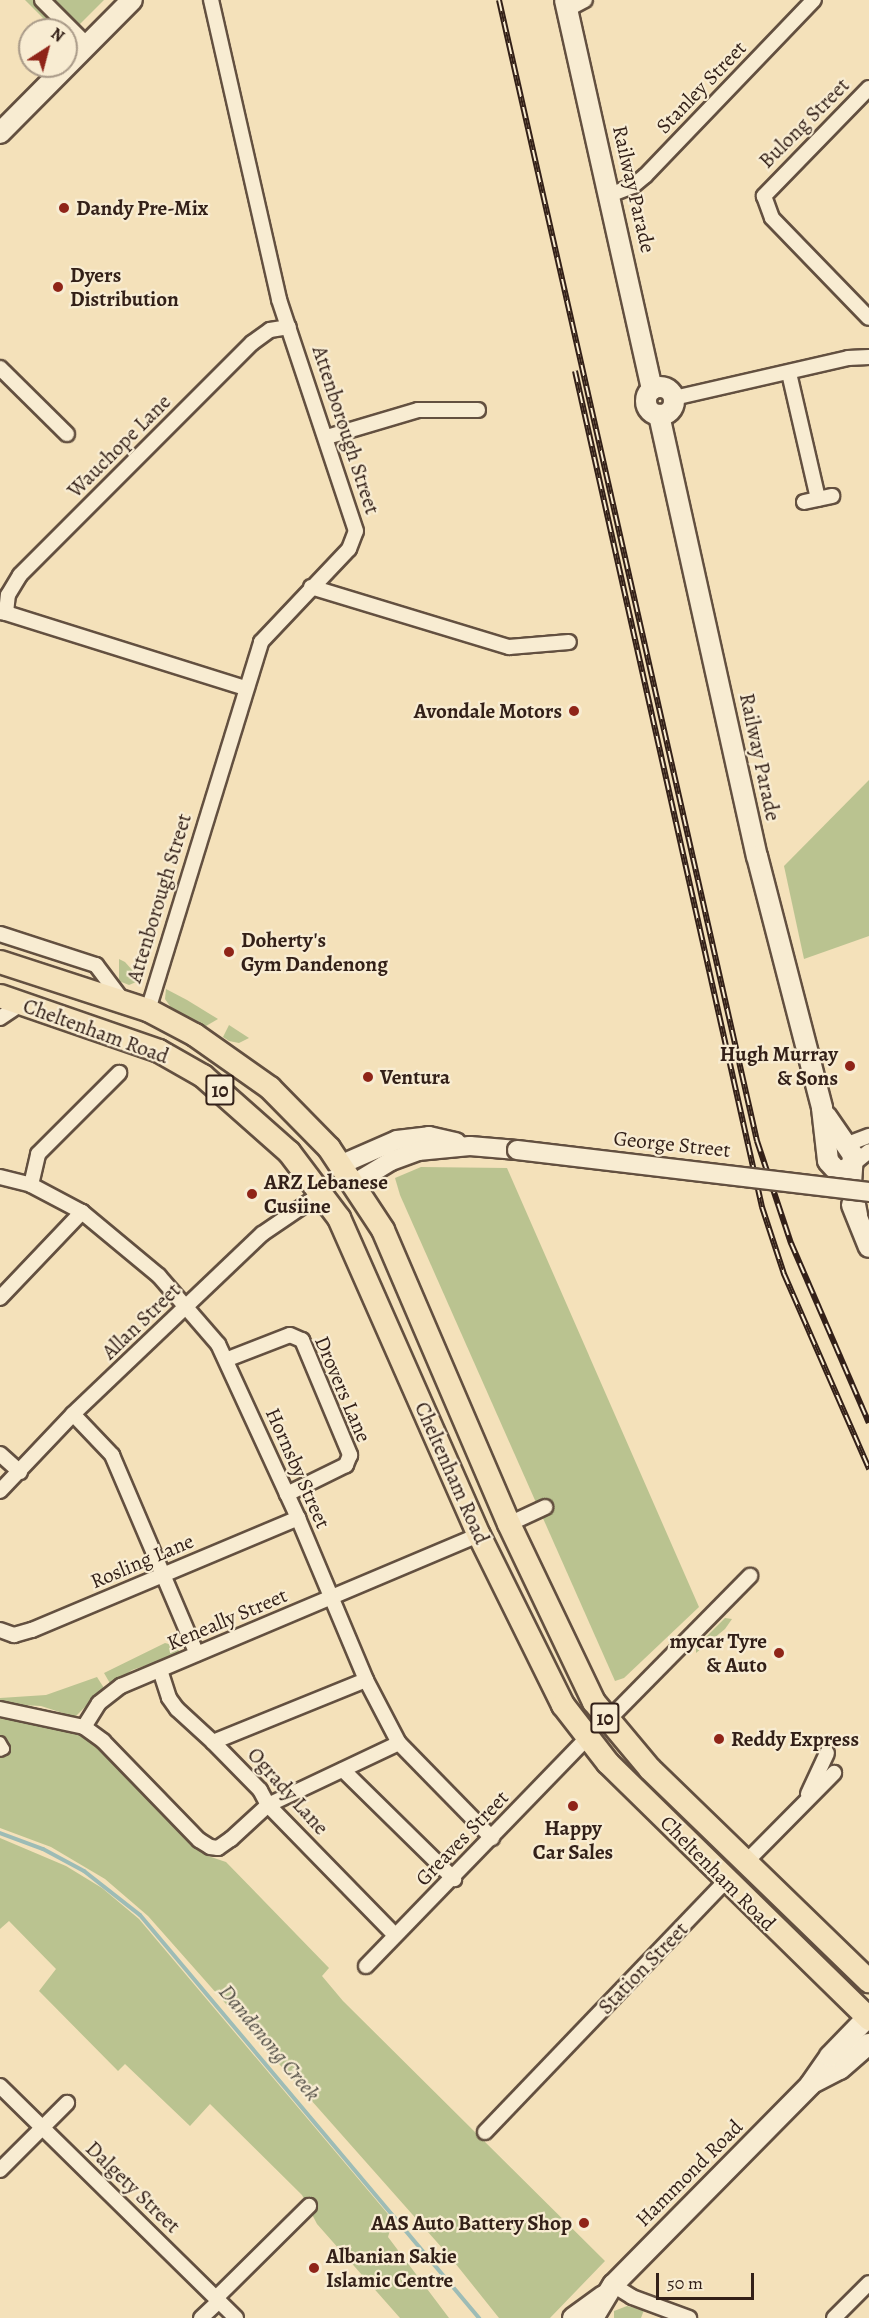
<!DOCTYPE html>
<html>
<head>
<meta charset="utf-8">
<style>
	body { margin:0 }
	#map { position:relative; width:869px; height:2318px; overflow:hidden; background:#f4e1ba; font-family:Alegreya,serif }
	div>[style] { position:absolute }
	[style*='--x'] { left:calc(var(--x)*1px); top:calc(var(--y)*1px); width:calc(var(--w)*1px); rotate:calc(var(--a)*1deg) }
	.green>* { inset:0; background:#bac390 }
	.stream>* { height:4px; margin:-2px; padding:0 2px; transform-origin:2px; border-radius:2px; background:#9dbcb6 }
	.roads { filter:drop-shadow(2px 0 #635040) drop-shadow(-2px 0 #635040) drop-shadow(0 2px #635040) drop-shadow(0 -2px #635040) }
	.pedestrian>* { height:10px; margin:-5px; padding:0 5px; transform-origin:5px; border-radius:5px; background:#f8ecd2 }
	.minor>* { height:14px; margin:-7px; padding:0 7px; transform-origin:7px; border-radius:7px; background:#f8ecd2 }
	.tertiary>* { height:18px; margin:-9px; padding:0 9px; transform-origin:9px; border-radius:9px; background:#f8ecd2 }
	.secondary>* { height:20px; margin:-10px; padding:0 10px; transform-origin:10px; border-radius:10px; background:#f8ecd2 }
	.secondary>.ring { margin:-10px; padding:0; box-sizing:content-box; background:none; border:20px solid #f8ecd2; border-radius:50% }
	.primary>* { height:22px; margin:-11px; padding:0 11px; transform-origin:11px; border-radius:11px; background:#f4e1ba }
	.rail>* { height:6px; margin-top:-3px; transform-origin:0; background:repeating-linear-gradient(90deg,#f8ecd2 0 11px,#332018 0 22px); box-sizing:border-box; border-block:2px solid #332018 }
	.bridges { filter:drop-shadow(2px 0 #635040) drop-shadow(-2px 0 #635040) drop-shadow(0 2px #635040) drop-shadow(0 -2px #635040) }
	.tertiary-bridge>* { height:18px; margin:-9px; padding:0 9px; transform-origin:9px; border-radius:9px; background:#f8ecd2 }
	.dots>* { width:16px; height:16px; translate:-50% -50%; box-sizing:border-box; border:3px solid #f8ecd2; border-radius:50% }
	span { translate:-50% -50%; white-space:nowrap; text-align:center; line-height:1.15; -webkit-text-stroke:4.5px #f8ecd2; paint-order:stroke }
	.shield-label span { padding:2px 4px; background:#f8ecd2; border:2px solid; border-radius:4px; -webkit-text-stroke-width:0 }
	.shield-label { font-size:20px; color:#332018; font-weight:700 }
	.street-label { font-size:21px; color:#332018 }
	.poi-label { font-size:21px; color:#332018; font-weight:700 }
	.left { translate:0 -50%; text-align:left }
	.right { translate:-100% -50%; text-align:right }
	.water-label { font-size:22px; color:#534f47; font-style:italic }
	.north { position:absolute; left:18px; top:18px; width:60px; height:60px; box-sizing:border-box; background:#f8ecd2; border:2px solid #a99a88; border-radius:50%; rotate:36deg; font-size:16px; font-weight:700; line-height:24px; text-align:center; color:#332018 }
	.north::after { content:''; display:block; margin:auto; width:21px; height:27px; background:#8f2418; clip-path:polygon(50% 0,100% 100%,50% 72%,0 100%) }
	.scale { position:absolute; left:656px; top:2273px; width:98px; height:27px; box-sizing:border-box; border:3px solid #332018; border-top:0; padding-left:8px; font-size:18px; line-height:21px; white-space:nowrap; color:#332018; -webkit-text-stroke:4px #f8ecd2; paint-order:stroke }
</style>
</head>
<body>
<div id="map">
	<div class="green">
		<i style="clip-path:polygon(25px 0,104px 0,66px 38px,66px 30px,55px 30px)"></i>
		<i style="clip-path:polygon(869px 780px,869px 936px,804px 959px,784px 866px)"></i>
		<i style="clip-path:polygon(119px 959px,125px 962px,141px 980px,129px 985px,119px 981px)"></i>
		<i style="clip-path:polygon(166px 989px,187px 1000px,218px 1019px,206px 1026px,172px 1009px,165px 999px)"></i>
		<i style="clip-path:polygon(229px 1025px,249px 1038px,239px 1043px,229px 1041px,223px 1037px)"></i>
		<i style="clip-path:polygon(421px 1167px,507px 1168px,699px 1607px,624px 1678px,615px 1681px,400px 1195px,395px 1178px)"></i>
		<i style="clip-path:polygon(725px 1618px,732px 1619px,725px 1629px,696px 1653px,696px 1647px)"></i>
		<i style="clip-path:polygon(165px 1643px,177px 1646px,180px 1654px,132px 1670px,111px 1685px,104px 1673px)"></i>
		<i style="clip-path:polygon(97px 1677px,104px 1688px,75px 1717px,41px 1706px,0 1704px,0 1698px,46px 1695px)"></i>
		<i style="clip-path:polygon(0 1719px,43px 1721px,84px 1734px,208px 1856px,226px 1862px,329px 1968px,322px 1976px,343px 2001px,605px 2261px,550px 2318px,499px 2318px,451px 2258px,148px 1916px,105px 1879px,51px 1847px,0 1828px)"></i>
		<i style="clip-path:polygon(0 1838px,66px 1866px,102px 1888px,139px 1919px,393px 2220px,388px 2237px,449px 2318px,400px 2318px,317px 2224px,302px 2195px,210px 2104px,190px 2126px,125px 2064px,118px 2071px,39px 1991px,56px 1969px,9px 1921px,0 1929px)"></i>
		<i style="clip-path:polygon(627px 2306px,644px 2310px,641px 2318px,614px 2318px,614px 2311px)"></i>
	</div>
	<div class="stream">
		<i style="--x:0;--y:1833;--w:46;--a:20.4"></i>
		<i style="--x:43;--y:1849;--w:47;--a:28.2"></i>
		<i style="--x:84;--y:1871;--w:71;--a:38.2"></i>
		<i style="--x:140;--y:1915;--w:527;--a:49.93"></i>
	</div>
	<div class="roads">
		<div class="pedestrian">
			<i style="--x:0;--y:1742;--w:8;--a:60"></i>
			<i style="--x:4;--y:1749;--w:4;--a:153"></i>
		</div>
		<div class="minor">
			<i style="--x:42;--y:0;--w:64;--a:45"></i>
			<i style="--x:568;--y:9;--w:19;--a:-28"></i>
			<i style="--x:869;--y:88;--w:151;--a:134.2"></i>
			<i style="--x:764;--y:196;--w:23;--a:70"></i>
			<i style="--x:772;--y:218;--w:139;--a:45.9"></i>
			<i style="--x:612;--y:194;--w:22;--a:-21"></i>
			<i style="--x:633;--y:186;--w:16;--a:-40"></i>
			<i style="--x:645;--y:176;--w:244;--a:-46.2"></i>
			<i style="--x:0;--y:368;--w:94;--a:44.6"></i>
			<i style="--x:789;--y:373;--w:129;--a:77"></i>
			<i style="--x:674;--y:398;--w:179;--a:-12.9"></i>
			<i style="--x:848;--y:358;--w:21;--a:-3"></i>
			<i style="--x:327;--y:437;--w:95;--a:-16.5"></i>
			<i style="--x:418;--y:410;--w:60;--a:0"></i>
			<i style="--x:804;--y:502;--w:29;--a:-12"></i>
			<i style="--x:311;--y:587;--w:207;--a:16.9"></i>
			<i style="--x:509;--y:647;--w:60;--a:-4.8"></i>
			<i style="--x:0;--y:612;--w:6;--a:9"></i>
			<i style="--x:6;--y:613;--w:18;--a:-84"></i>
			<i style="--x:8;--y:595;--w:23;--a:-59"></i>
			<i style="--x:20;--y:575;--w:328;--a:-45"></i>
			<i style="--x:252;--y:343;--w:22;--a:-36"></i>
			<i style="--x:270;--y:330;--w:19;--a:-9"></i>
			<i style="--x:6;--y:613;--w:251;--a:17.4"></i>
			<i style="--x:0;--y:934;--w:101;--a:17.9"></i>
			<i style="--x:96;--y:965;--w:45;--a:53.1"></i>
			<i style="--x:148;--y:1010;--w:385;--a:-72.9"></i>
			<i style="--x:261;--y:642;--w:128;--a:-46.6"></i>
			<i style="--x:349;--y:549;--w:19;--a:-69"></i>
			<i style="--x:356;--y:531;--w:244;--a:-108.4"></i>
			<i style="--x:279;--y:299;--w:307;--a:-102.8"></i>
			<i style="--x:0;--y:1018;--w:27;--a:-34"></i>
			<i style="--x:845;--y:1145;--w:26;--a:-21"></i>
			<i style="--x:852;--y:1165;--w:22;--a:-39"></i>
			<i style="--x:0;--y:1177;--w:32;--a:14"></i>
			<i style="--x:31;--y:1185;--w:58;--a:27.9"></i>
			<i style="--x:82;--y:1212;--w:100;--a:39.7"></i>
			<i style="--x:159;--y:1276;--w:90;--a:49.1"></i>
			<i style="--x:218;--y:1344;--w:192;--a:65.3"></i>
			<i style="--x:298;--y:1518;--w:176;--a:67.2"></i>
			<i style="--x:366;--y:1680;--w:71;--a:62.4"></i>
			<i style="--x:399;--y:1743;--w:133;--a:45.6"></i>
			<i style="--x:31;--y:1185;--w:32;--a:-77"></i>
			<i style="--x:38;--y:1154;--w:115;--a:-45"></i>
			<i style="--x:0;--y:1298;--w:119;--a:-46.4"></i>
			<i style="--x:228;--y:1359;--w:66;--a:-21.2"></i>
			<i style="--x:290;--y:1335;--w:13;--a:23"></i>
			<i style="--x:302;--y:1340;--w:125;--a:67.3"></i>
			<i style="--x:350;--y:1455;--w:11;--a:112"></i>
			<i style="--x:346;--y:1465;--w:66;--a:153.8"></i>
			<i style="--x:73;--y:1414;--w:57;--a:46.4"></i>
			<i style="--x:112;--y:1455;--w:216;--a:66.9"></i>
			<i style="--x:0;--y:1454;--w:27;--a:42"></i>
			<i style="--x:0;--y:1491;--w:106;--a:-46.5"></i>
			<i style="--x:73;--y:1414;--w:261;--a:-43.6"></i>
			<i style="--x:262;--y:1234;--w:73;--a:-34.3"></i>
			<i style="--x:509;--y:1524;--w:40;--a:-25"></i>
			<i style="--x:0;--y:1630;--w:15;--a:20"></i>
			<i style="--x:14;--y:1635;--w:19;--a:-16"></i>
			<i style="--x:32;--y:1630;--w:289;--a:-22.8"></i>
			<i style="--x:160;--y:1670;--w:29;--a:72"></i>
			<i style="--x:169;--y:1698;--w:14;--a:54"></i>
			<i style="--x:177;--y:1709;--w:49;--a:42.5"></i>
			<i style="--x:213;--y:1742;--w:67;--a:45.6"></i>
			<i style="--x:260;--y:1790;--w:17;--a:62"></i>
			<i style="--x:268;--y:1805;--w:182;--a:45.7"></i>
			<i style="--x:0;--y:1709;--w:86;--a:12.1"></i>
			<i style="--x:84;--y:1727;--w:24;--a:36"></i>
			<i style="--x:103;--y:1741;--w:138;--a:45.9"></i>
			<i style="--x:199;--y:1840;--w:13;--a:32"></i>
			<i style="--x:210;--y:1847;--w:8;--a:7"></i>
			<i style="--x:218;--y:1848;--w:16;--a:-35"></i>
			<i style="--x:231;--y:1839;--w:50;--a:-42.6"></i>
			<i style="--x:268;--y:1805;--w:145;--a:-25.3"></i>
			<i style="--x:607;--y:1721;--w:204;--a:-45.4"></i>
			<i style="--x:84;--y:1727;--w:28;--a:-58"></i>
			<i style="--x:99;--y:1703;--w:28;--a:-38"></i>
			<i style="--x:121;--y:1686;--w:389;--a:-22.9"></i>
			<i style="--x:213;--y:1742;--w:165;--a:-22.1"></i>
			<i style="--x:343;--y:1770;--w:156;--a:44.5"></i>
			<i style="--x:808;--y:1794;--w:45;--a:-65.1"></i>
			<i style="--x:747;--y:1861;--w:124;--a:-45.3"></i>
			<i style="--x:366;--y:1966;--w:316;--a:-45.9"></i>
			<i style="--x:0;--y:2086;--w:331;--a:44.5"></i>
			<i style="--x:485;--y:2132;--w:348;--a:-46.2"></i>
			<i style="--x:0;--y:2170;--w:95;--a:-45"></i>
			<i style="--x:613;--y:2285;--w:22;--a:32"></i>
			<i style="--x:632;--y:2297;--w:61;--a:20.2"></i>
			<i style="--x:216;--y:2298;--w:131;--a:-44.7"></i>
			<i style="--x:201;--y:2318;--w:25;--a:-43"></i>
			<i style="--x:834;--y:2318;--w:49;--a:-45"></i>
		</div>
		<div class="tertiary">
			<i style="--x:342;--y:1164;--w:60;--a:-23.6"></i>
			<i style="--x:397;--y:1140;--w:32;--a:-7"></i>
			<i style="--x:429;--y:1136;--w:28;--a:13"></i>
			<i style="--x:355;--y:1183;--w:42;--a:-31.4"></i>
			<i style="--x:391;--y:1161;--w:29;--a:-20"></i>
			<i style="--x:418;--y:1151;--w:52;--a:-5.5"></i>
			<i style="--x:470;--y:1146;--w:47;--a:4.9"></i>
		</div>
		<div class="secondary">
			<i style="--x:565;--y:0;--w:399;--a:77.4"></i>
			<i style="--x:0;--y:133;--w:187;--a:-45.2"></i>
			<i class="ring" style="left:646px;top:387px;width:8px;height:8px"></i>
			<i style="--x:659;--y:415;--w:452;--a:77.5"></i>
			<i style="--x:757;--y:856;--w:260;--a:75.5"></i>
			<i style="--x:822;--y:1108;--w:53;--a:83.5"></i>
			<i style="--x:828;--y:1161;--w:15;--a:48"></i>
			<i style="--x:838;--y:1172;--w:14;--a:-21"></i>
			<i style="--x:826;--y:1116;--w:47;--a:55.3"></i>
			<i style="--x:853;--y:1155;--w:29;--a:94"></i>
			<i style="--x:851;--y:1184;--w:32;--a:79"></i>
			<i style="--x:852;--y:1205;--w:45;--a:68"></i>
			<i style="--x:812;--y:2083;--w:31;--a:-27"></i>
			<i style="--x:840;--y:2069;--w:38;--a:-41"></i>
			<i style="--x:573;--y:2318;--w:37;--a:-36"></i>
			<i style="--x:593;--y:2318;--w:39;--a:-59"></i>
			<i style="--x:613;--y:2285;--w:281;--a:-45.4"></i>
			<i style="--x:810;--y:2085;--w:35;--a:-55"></i>
			<i style="--x:830;--y:2056;--w:53;--a:-45.8"></i>
		</div>
		<div class="primary">
			<i style="--x:0;--y:962;--w:156;--a:18"></i>
			<i style="--x:148;--y:1010;--w:53;--a:28"></i>
			<i style="--x:195;--y:1035;--w:92;--a:35.2"></i>
			<i style="--x:270;--y:1088;--w:84;--a:45.5"></i>
			<i style="--x:329;--y:1148;--w:98;--a:56.6"></i>
			<i style="--x:383;--y:1230;--w:320;--a:66.8"></i>
			<i style="--x:509;--y:1524;--w:197;--a:64.5"></i>
			<i style="--x:594;--y:1702;--w:87;--a:50.1"></i>
			<i style="--x:650;--y:1769;--w:305;--a:44.1"></i>
			<i style="--x:0;--y:996;--w:168;--a:19.1"></i>
			<i style="--x:159;--y:1051;--w:51;--a:29.6"></i>
			<i style="--x:203;--y:1076;--w:115;--a:41.5"></i>
			<i style="--x:289;--y:1152;--w:83;--a:52.9"></i>
			<i style="--x:339;--y:1218;--w:347;--a:66.2"></i>
			<i style="--x:479;--y:1535;--w:190;--a:63.7"></i>
			<i style="--x:563;--y:1705;--w:73;--a:52.2"></i>
			<i style="--x:608;--y:1763;--w:366;--a:44.4"></i>
		</div>
	</div>
	<div class="rail">
		<i style="--x:499;--y:0;--w:1170;--a:77.26"></i>
		<i style="--x:757;--y:1141;--w:108;--a:71.6"></i>
		<i style="--x:791;--y:1243;--w:196;--a:66.6"></i>
		<i style="--x:575;--y:371;--w:857;--a:77.39"></i>
		<i style="--x:762;--y:1207;--w:71;--a:71.8"></i>
		<i style="--x:784;--y:1274;--w:213;--a:66.4"></i>
	</div>
	<div class="bridges">
		<div class="tertiary-bridge">
			<i style="--x:517;--y:1150;--w:354;--a:6.8"></i>
		</div>
	</div>
	<div class="dots">
		<i style="left:64px;top:208px;background:#8f2418"></i>
		<i style="left:58px;top:287px;background:#8f2418"></i>
		<i style="left:574px;top:711px;background:#8f2418"></i>
		<i style="left:229px;top:952px;background:#8f2418"></i>
		<i style="left:850px;top:1066px;background:#8f2418"></i>
		<i style="left:368px;top:1077px;background:#8f2418"></i>
		<i style="left:252px;top:1194px;background:#8f2418"></i>
		<i style="left:779px;top:1653px;background:#8f2418"></i>
		<i style="left:719px;top:1739px;background:#8f2418"></i>
		<i style="left:573px;top:1806px;background:#8f2418"></i>
		<i style="left:584px;top:2223px;background:#8f2418"></i>
		<i style="left:314px;top:2268px;background:#8f2418"></i>
	</div>
	<div class="shield-label">
		<span style="left:220px;top:1090px">10</span>
		<span style="left:605px;top:1718px">10</span>
	</div>
	<div class="street-label">
		<span style="left:701px;top:87px;rotate:-46deg">Stanley Street</span>
		<span style="left:804px;top:123px;rotate:-45deg">Bulong Street</span>
		<span style="left:634px;top:189px;rotate:77deg">Railway Parade</span>
		<span style="left:346px;top:430px;rotate:72deg">Attenborough Street</span>
		<span style="left:119px;top:446px;rotate:-45deg">Wauchope Lane</span>
		<span style="left:760px;top:757px;rotate:78deg">Railway Parade</span>
		<span style="left:159px;top:898px;rotate:-73deg">Attenborough Street</span>
		<span style="left:96px;top:1031px;rotate:20deg">Cheltenham Road</span>
		<span style="left:672px;top:1144px;rotate:6deg">George Street</span>
		<span style="left:141px;top:1321px;rotate:-44deg">Allan Street</span>
		<span style="left:343px;top:1389px;rotate:67deg">Drovers Lane</span>
		<span style="left:298px;top:1468px;rotate:66deg">Hornsby Street</span>
		<span style="left:452px;top:1473px;rotate:66deg">Cheltenham Road</span>
		<span style="left:142px;top:1561px;rotate:-23deg">Rosling Lane</span>
		<span style="left:227px;top:1619px;rotate:-23deg">Keneally Street</span>
		<span style="left:288px;top:1791px;rotate:48deg">Ogrady Lane</span>
		<span style="left:462px;top:1838px;rotate:-46deg">Greaves Street</span>
		<span style="left:718px;top:1873px;rotate:45deg">Cheltenham Road</span>
		<span style="left:643px;top:1968px;rotate:-46deg">Station Street</span>
		<span style="left:689px;top:2173px;rotate:-45deg">Hammond Road</span>
		<span style="left:133px;top:2187px;rotate:44deg">Dalgety Street</span>
	</div>
	<div class="poi-label">
		<span class="left" style="left:76px;top:208px">Dandy Pre-Mix</span>
		<span class="left" style="left:70px;top:287px">Dyers<br>Distribution</span>
		<span class="right" style="left:562px;top:711px">Avondale Motors</span>
		<span class="left" style="left:241px;top:952px">Doherty's<br>Gym Dandenong</span>
		<span class="right" style="left:838px;top:1066px">Hugh Murray<br>&amp; Sons</span>
		<span class="left" style="left:380px;top:1077px">Ventura</span>
		<span class="left" style="left:264px;top:1194px">ARZ Lebanese<br>Cusiine</span>
		<span class="right" style="left:767px;top:1653px">mycar Tyre<br>&amp; Auto</span>
		<span class="left" style="left:731px;top:1739px">Reddy Express</span>
		<span style="left:573px;top:1840px">Happy<br>Car Sales</span>
		<span class="right" style="left:572px;top:2223px">AAS Auto Battery Shop</span>
		<span class="left" style="left:326px;top:2268px">Albanian Sakie<br>Islamic Centre</span>
	</div>
	<div class="water-label">
		<span style="left:269px;top:2043px;rotate:50deg">Dandenong Creek</span>
	</div>
	<div class="north">N</div>
	<div class="scale">50 m</div>
</div>
</body>
</html>
